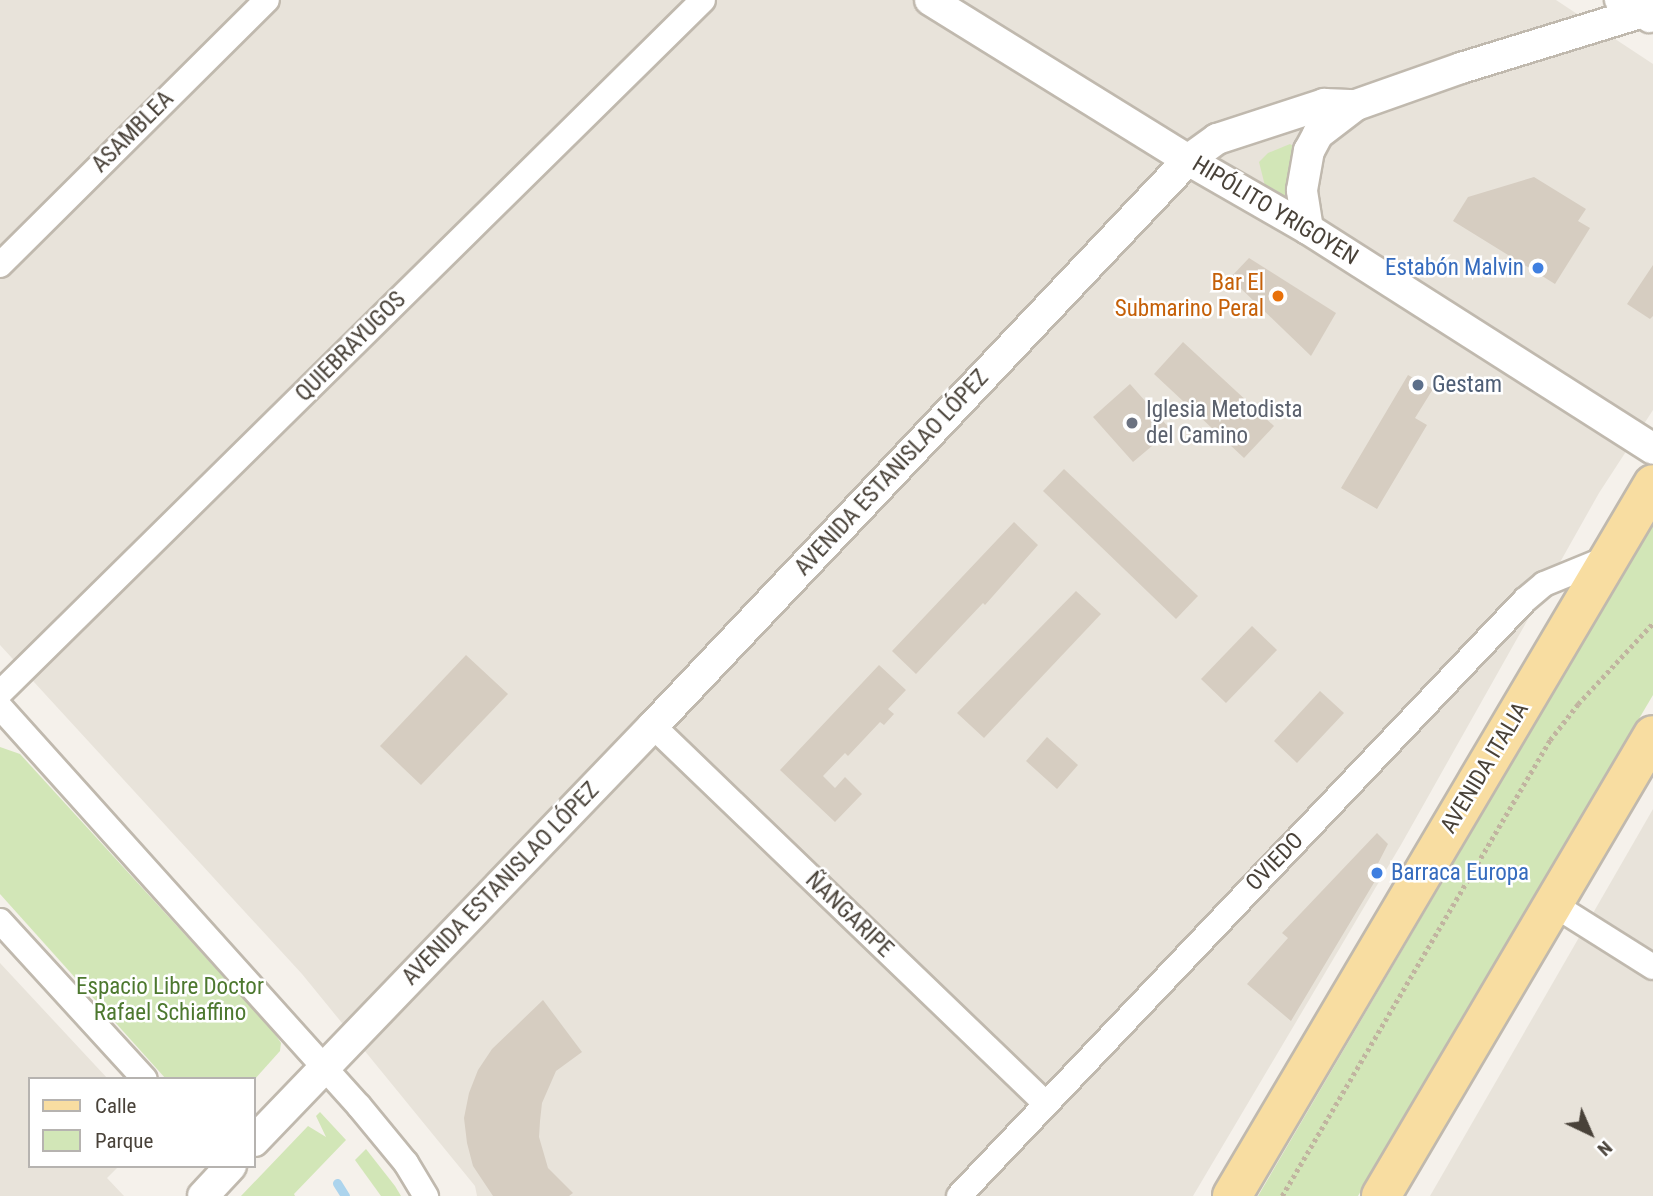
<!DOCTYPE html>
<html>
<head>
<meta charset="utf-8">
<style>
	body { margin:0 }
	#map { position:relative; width:1653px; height:1196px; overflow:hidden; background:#f5f1eb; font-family:"Roboto Condensed",sans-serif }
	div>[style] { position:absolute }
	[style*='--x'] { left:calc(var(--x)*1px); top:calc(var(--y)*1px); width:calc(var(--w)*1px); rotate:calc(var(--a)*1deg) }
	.residential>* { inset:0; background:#e8e3da }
	.green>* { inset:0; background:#d2e6b7 }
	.stream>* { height:9px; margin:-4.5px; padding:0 4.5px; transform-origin:4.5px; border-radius:4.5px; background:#acd4ed }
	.building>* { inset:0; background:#d6cdc1 }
	.path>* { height:4.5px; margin-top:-2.25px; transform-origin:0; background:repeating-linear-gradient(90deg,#c1b4a0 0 3.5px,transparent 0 7px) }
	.roads { filter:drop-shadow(2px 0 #c0b9ae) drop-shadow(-2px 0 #c0b9ae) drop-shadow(0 2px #c0b9ae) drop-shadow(0 -2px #c0b9ae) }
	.minor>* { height:24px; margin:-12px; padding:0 12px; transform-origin:12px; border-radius:12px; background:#fff }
	.tertiary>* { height:30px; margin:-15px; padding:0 15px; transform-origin:15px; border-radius:15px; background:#fff }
	.primary>* { height:38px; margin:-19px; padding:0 19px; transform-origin:19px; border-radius:19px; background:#f8dda1 }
	.dots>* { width:19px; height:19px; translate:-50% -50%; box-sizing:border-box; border:4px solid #fff; border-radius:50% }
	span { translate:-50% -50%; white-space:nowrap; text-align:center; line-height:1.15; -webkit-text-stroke:5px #fff; paint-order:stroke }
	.street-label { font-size:23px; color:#494239 }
	.shop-label { font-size:23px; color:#366cbe }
	.right { translate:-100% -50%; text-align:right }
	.left { translate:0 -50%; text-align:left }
	.food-label { font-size:23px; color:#c56008 }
	.service-label { font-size:23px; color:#4e5e75 }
	.worship-label { font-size:23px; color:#5b616d }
	.park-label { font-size:23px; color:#4d782f }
	.legend { position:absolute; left:28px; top:1077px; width:228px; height:91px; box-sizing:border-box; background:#fff; border:2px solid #b6b3b0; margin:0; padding:9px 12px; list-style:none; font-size:21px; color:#494239 }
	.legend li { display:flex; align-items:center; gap:14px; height:35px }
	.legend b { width:35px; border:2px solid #b6b3b0 }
	.north { position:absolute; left:1555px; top:1098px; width:70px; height:70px; -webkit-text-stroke:5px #fff; paint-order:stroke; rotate:136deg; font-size:19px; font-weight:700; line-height:28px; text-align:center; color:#494239 }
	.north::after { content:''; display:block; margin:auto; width:24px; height:32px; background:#494239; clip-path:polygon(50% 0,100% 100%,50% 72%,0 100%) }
</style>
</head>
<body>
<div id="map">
	<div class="residential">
		<i style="clip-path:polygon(0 0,1556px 0,1653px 64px,1653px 410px,1599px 493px,1402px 843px,1193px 1196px,477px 1196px,475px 1186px,302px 974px,0 645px)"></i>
		<i style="clip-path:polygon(1653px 809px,1653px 1196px,1430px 1196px)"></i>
		<i style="clip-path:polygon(0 963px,108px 1079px,30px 1079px,30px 1166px,119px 1166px,107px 1178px,124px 1196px,0 1196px)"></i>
	</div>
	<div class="green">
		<i style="clip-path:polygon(1290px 144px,1296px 148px,1289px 199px,1287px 200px,1265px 186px,1259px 162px,1268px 153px)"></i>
		<i style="clip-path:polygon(1653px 523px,1653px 695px,1358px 1196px,1258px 1196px)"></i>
		<i style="clip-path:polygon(0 747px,20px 754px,273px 1031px,281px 1043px,280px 1051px,254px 1080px,166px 1079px,0 894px)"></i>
		<i style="clip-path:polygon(320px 1112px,346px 1140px,294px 1194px,295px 1196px,241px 1196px,308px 1126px,326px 1137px,316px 1116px)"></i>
		<i style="clip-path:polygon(366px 1149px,395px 1186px,401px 1196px,381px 1196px,355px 1160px)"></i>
	</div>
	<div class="stream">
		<i style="--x:337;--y:1183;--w:15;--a:58"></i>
	</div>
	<div class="building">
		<i style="clip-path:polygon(1534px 177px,1586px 209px,1578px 221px,1590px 228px,1555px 284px,1453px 221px,1468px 197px)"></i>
		<i style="clip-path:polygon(1249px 258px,1336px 313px,1311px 356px,1230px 278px)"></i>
		<i style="clip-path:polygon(1653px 265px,1653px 316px,1650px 319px,1627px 304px)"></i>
		<i style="clip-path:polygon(1183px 342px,1274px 426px,1244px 458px,1154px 374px)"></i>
		<i style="clip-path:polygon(1408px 375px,1433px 389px,1415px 418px,1427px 425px,1377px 509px,1341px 488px)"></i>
		<i style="clip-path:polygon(1130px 384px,1171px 430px,1133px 462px,1093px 417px)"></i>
		<i style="clip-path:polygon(1064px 469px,1198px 596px,1176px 619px,1043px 491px)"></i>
		<i style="clip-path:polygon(1014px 522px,1038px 545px,985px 605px,983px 603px,916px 674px,892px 651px)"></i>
		<i style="clip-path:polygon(1076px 591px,1101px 614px,984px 738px,957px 713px)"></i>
		<i style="clip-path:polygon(1252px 626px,1277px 650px,1226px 703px,1201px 679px)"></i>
		<i style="clip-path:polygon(466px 655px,508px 694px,421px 785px,380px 746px)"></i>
		<i style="clip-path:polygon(879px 665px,906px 690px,888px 709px,894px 714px,884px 725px,880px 722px,848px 756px,845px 753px,823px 776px,835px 788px,845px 777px,862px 794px,835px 822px,780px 770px)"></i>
		<i style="clip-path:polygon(1320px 691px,1344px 713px,1297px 763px,1274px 741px)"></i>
		<i style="clip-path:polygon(1047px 737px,1078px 765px,1057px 789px,1026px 761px)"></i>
		<i style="clip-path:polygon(1377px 833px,1388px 844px,1371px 877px,1375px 881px,1291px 1021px,1247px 984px,1288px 938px,1282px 933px)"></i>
		<i style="clip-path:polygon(543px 1000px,582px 1052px,556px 1071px,542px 1103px,540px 1121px,539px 1137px,548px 1168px,573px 1193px,569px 1196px,493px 1196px,473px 1166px,467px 1143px,464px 1118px,469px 1093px,478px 1070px,492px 1049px)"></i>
	</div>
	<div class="path">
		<i style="--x:1282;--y:1196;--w:529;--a:-59.56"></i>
		<i style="--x:1550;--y:740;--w:46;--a:-52.1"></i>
		<i style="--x:1578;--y:704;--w:110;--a:-47.2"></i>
	</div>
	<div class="roads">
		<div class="minor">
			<i style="--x:1617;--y:0;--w:38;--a:32"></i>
			<i style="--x:0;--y:265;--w:376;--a:-44.8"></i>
			<i style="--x:0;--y:693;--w:987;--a:-44.59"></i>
			<i style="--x:0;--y:707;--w:537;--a:48.02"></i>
			<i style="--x:359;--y:1106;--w:74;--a:50.5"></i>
			<i style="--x:406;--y:1163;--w:39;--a:59"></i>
			<i style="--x:653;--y:726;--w:544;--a:43.88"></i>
			<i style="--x:1553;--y:904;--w:118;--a:32.2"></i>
			<i style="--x:0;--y:921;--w:214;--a:47.5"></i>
			<i style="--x:959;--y:1196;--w:822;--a:-46.48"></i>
			<i style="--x:1525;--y:600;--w:25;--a:-40"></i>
			<i style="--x:1544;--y:584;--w:71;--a:-22.2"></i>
		</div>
		<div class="tertiary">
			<i style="--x:930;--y:0;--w:304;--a:31.8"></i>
			<i style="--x:1188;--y:160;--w:138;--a:29.9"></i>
			<i style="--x:1308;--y:229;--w:409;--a:32.5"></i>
			<i style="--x:1308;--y:229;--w:39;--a:-99"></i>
			<i style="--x:1302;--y:190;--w:40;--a:-80"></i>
			<i style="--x:1309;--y:151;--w:19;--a:-62"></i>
			<i style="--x:1318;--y:134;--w:48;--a:-37.3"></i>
			<i style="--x:254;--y:1141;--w:576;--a:-46.13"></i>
			<i style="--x:653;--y:726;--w:779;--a:-46.61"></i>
			<i style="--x:1188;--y:160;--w:36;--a:-36"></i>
			<i style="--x:1217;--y:139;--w:113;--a:-18.1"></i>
			<i style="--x:1324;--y:104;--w:32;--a:2"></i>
			<i style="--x:1356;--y:105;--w:111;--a:-19.4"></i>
			<i style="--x:1461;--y:68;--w:201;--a:-17.1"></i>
			<i style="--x:203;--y:1196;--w:41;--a:-47"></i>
		</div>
		<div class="primary">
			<i style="--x:1232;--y:1196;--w:827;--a:-59.4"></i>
			<i style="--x:1381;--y:1196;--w:535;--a:-59.46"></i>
		</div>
	</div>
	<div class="dots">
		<i style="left:1538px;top:268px;background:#3f7fe0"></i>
		<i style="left:1278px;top:296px;background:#e8710a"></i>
		<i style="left:1418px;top:385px;background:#5c6f8a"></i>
		<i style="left:1132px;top:423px;background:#6b7280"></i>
		<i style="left:1377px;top:873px;background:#3f7fe0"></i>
	</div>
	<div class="street-label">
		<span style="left:133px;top:132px;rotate:-45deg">ASAMBLEA</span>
		<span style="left:1275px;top:211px;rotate:31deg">HIPÓLITO YRIGOYEN</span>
		<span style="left:351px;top:347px;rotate:-45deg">QUIEBRAYUGOS</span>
		<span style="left:892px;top:473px;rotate:-47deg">AVENIDA ESTANISLAO LÓPEZ</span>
		<span style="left:1485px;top:768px;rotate:-59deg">AVENIDA ITALIA</span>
		<span style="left:1275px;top:862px;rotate:-46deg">OVIEDO</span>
		<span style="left:501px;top:884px;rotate:-46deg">AVENIDA ESTANISLAO LÓPEZ</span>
		<span style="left:849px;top:915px;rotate:44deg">ÑANGARIPE</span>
	</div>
	<div class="shop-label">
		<span class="right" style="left:1524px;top:268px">Estabón Malvin</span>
		<span class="left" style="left:1391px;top:873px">Barraca Europa</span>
	</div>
	<div class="food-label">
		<span class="right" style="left:1264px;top:296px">Bar El<br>Submarino Peral</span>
	</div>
	<div class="service-label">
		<span class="left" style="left:1432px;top:385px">Gestam</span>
	</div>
	<div class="worship-label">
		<span class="left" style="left:1146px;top:423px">Iglesia Metodista<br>del Camino</span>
	</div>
	<div class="park-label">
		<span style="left:170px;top:1000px">Espacio Libre Doctor<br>Rafael Schiaffino</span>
	</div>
	<ul class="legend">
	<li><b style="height:9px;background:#f8dda1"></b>Calle</li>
	<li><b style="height:19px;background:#d2e6b7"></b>Parque</li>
	</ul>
	<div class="north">N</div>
</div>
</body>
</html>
